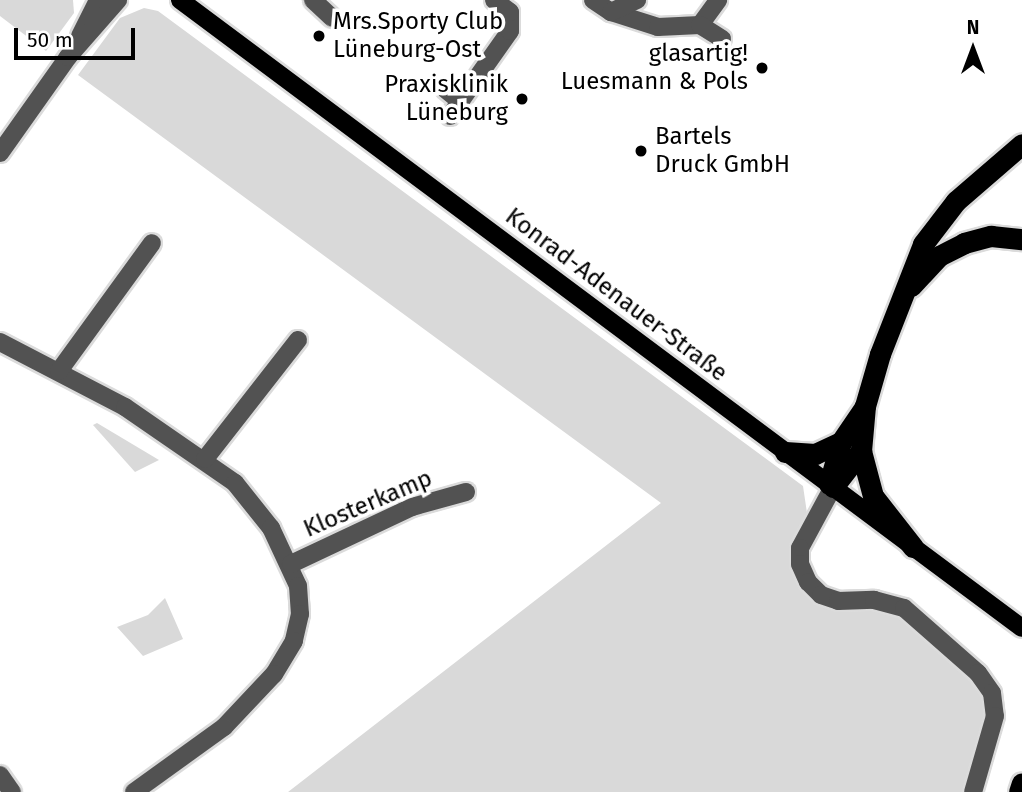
<!DOCTYPE html>
<html>
<head>
<meta charset="utf-8">
<style>
	body { margin:0 }
	#map { position:relative; width:1022px; height:792px; overflow:hidden; background:#fff; font-family:"Fira Sans",sans-serif }
	div>[style] { position:absolute }
	[style*='--x'] { left:calc(var(--x)*1px); top:calc(var(--y)*1px); width:calc(var(--w)*1px); rotate:calc(var(--a)*1deg) }
	.green>* { inset:0; background:#d9d9d9 }
	.roads { filter:drop-shadow(2px 0 #dbdbdb) drop-shadow(-2px 0 #dbdbdb) drop-shadow(0 2px #dbdbdb) drop-shadow(0 -2px #dbdbdb) }
	.minor>* { height:18px; margin:-9px; padding:0 9px; transform-origin:9px; border-radius:9px; background:#525252 }
	.major>* { height:18px; margin:-9px; padding:0 9px; transform-origin:9px; border-radius:9px; background:#000 }
	.highway>* { height:21px; margin:-10.5px; padding:0 10.5px; transform-origin:10.5px; border-radius:10.5px; background:#000 }
	.dots>* { width:19px; height:19px; translate:-50% -50%; box-sizing:border-box; border:4px solid #fff; border-radius:50% }
	span { translate:-50% -50%; white-space:nowrap; text-align:center; line-height:1.15; -webkit-text-stroke:7px #fff; paint-order:stroke }
	.poi-label { font-size:24px; color:#000 }
	.left { translate:0 -50%; text-align:left }
	.right { translate:-100% -50%; text-align:right }
	.street-label { font-size:24px; color:#000 }
	.north { position:absolute; left:938px; top:14px; width:70px; height:70px; -webkit-text-stroke:5px #fff; paint-order:stroke; rotate:0deg; font-size:19px; font-weight:700; line-height:28px; text-align:center; color:#000 }
	.north::after { content:''; display:block; margin:auto; width:24px; height:32px; background:#000; clip-path:polygon(50% 0,100% 100%,50% 72%,0 100%) }
	.scale { position:absolute; left:14px; top:28px; width:121px; height:32px; box-sizing:border-box; border:4px solid #000; border-top:0; padding-left:9px; font-size:21px; line-height:24px; white-space:nowrap; color:#000; -webkit-text-stroke:5px #fff; paint-order:stroke }
</style>
</head>
<body>
<div id="map">
	<div class="green">
		<i style="clip-path:polygon(0 0,73px 0,74px 13px,46px 51px,0 16px)"></i>
		<i style="clip-path:polygon(144px 8px,158px 11px,803px 486px,807px 513px,792px 564px,798px 586px,816px 601px,872px 606px,901px 615px,973px 677px,986px 696px,989px 716px,966px 792px,288px 792px,661px 503px,78px 75px,120px 18px)"></i>
		<i style="clip-path:polygon(97px 423px,159px 460px,135px 472px,93px 425px)"></i>
		<i style="clip-path:polygon(165px 598px,183px 639px,143px 656px,117px 627px,148px 615px)"></i>
	</div>
	<div class="roads">
		<div class="minor">
			<i style="--x:313;--y:0;--w:26;--a:43"></i>
			<i style="--x:593;--y:0;--w:22;--a:34"></i>
			<i style="--x:611;--y:12;--w:49;--a:17.7"></i>
			<i style="--x:658;--y:27;--w:42;--a:-2.7"></i>
			<i style="--x:700;--y:25;--w:31;--a:-54"></i>
			<i style="--x:611;--y:12;--w:29;--a:-25"></i>
			<i style="--x:700;--y:25;--w:26;--a:32"></i>
			<i style="--x:80;--y:36;--w:40;--a:-63.4"></i>
			<i style="--x:445;--y:89;--w:19;--a:39"></i>
			<i style="--x:450;--y:116;--w:104;--a:-54.8"></i>
			<i style="--x:510;--y:31;--w:19;--a:-90"></i>
			<i style="--x:510;--y:12;--w:20;--a:-143"></i>
			<i style="--x:0;--y:153;--w:118;--a:-54.7"></i>
			<i style="--x:68;--y:57;--w:76;--a:-48.7"></i>
			<i style="--x:0;--y:342;--w:141;--a:27.5"></i>
			<i style="--x:125;--y:407;--w:134;--a:34.6"></i>
			<i style="--x:235;--y:483;--w:58;--a:51.3"></i>
			<i style="--x:271;--y:528;--w:64;--a:65"></i>
			<i style="--x:298;--y:586;--w:28;--a:86"></i>
			<i style="--x:300;--y:614;--w:28;--a:103"></i>
			<i style="--x:294;--y:641;--w:39;--a:121"></i>
			<i style="--x:274;--y:674;--w:73;--a:133.3"></i>
			<i style="--x:224;--y:727;--w:111;--a:144.2"></i>
			<i style="--x:59;--y:371;--w:158;--a:-54"></i>
			<i style="--x:205;--y:459;--w:151;--a:-52"></i>
			<i style="--x:833;--y:487;--w:69;--a:118.4"></i>
			<i style="--x:800;--y:548;--w:16;--a:90"></i>
			<i style="--x:800;--y:564;--w:20;--a:66"></i>
			<i style="--x:808;--y:582;--w:18;--a:45"></i>
			<i style="--x:821;--y:595;--w:18;--a:19"></i>
			<i style="--x:838;--y:601;--w:36;--a:-2"></i>
			<i style="--x:874;--y:600;--w:31;--a:15"></i>
			<i style="--x:904;--y:608;--w:98;--a:41.3"></i>
			<i style="--x:978;--y:673;--w:24;--a:55"></i>
			<i style="--x:992;--y:693;--w:23;--a:83"></i>
			<i style="--x:995;--y:716;--w:79;--a:106.1"></i>
			<i style="--x:291;--y:564;--w:134;--a:-25.2"></i>
			<i style="--x:412;--y:507;--w:56;--a:-15.5"></i>
			<i style="--x:0;--y:775;--w:21;--a:55"></i>
		</div>
		<div class="major">
			<i style="--x:180;--y:0;--w:1050;--a:36.72"></i>
		</div>
		<div class="highway">
			<i style="--x:911;--y:286;--w:41;--a:-47"></i>
			<i style="--x:939;--y:256;--w:28;--a:-27"></i>
			<i style="--x:964;--y:243;--w:28;--a:-15"></i>
			<i style="--x:991;--y:236;--w:31;--a:6"></i>
			<i style="--x:861;--y:451;--w:47;--a:75.1"></i>
			<i style="--x:873;--y:496;--w:65;--a:51.9"></i>
			<i style="--x:785;--y:452;--w:30;--a:4"></i>
			<i style="--x:815;--y:454;--w:29;--a:-25"></i>
			<i style="--x:829;--y:484;--w:44;--a:-74.1"></i>
			<i style="--x:841;--y:442;--w:41;--a:-55.9"></i>
			<i style="--x:833;--y:487;--w:46;--a:-52.1"></i>
			<i style="--x:861;--y:451;--w:45;--a:-84.9"></i>
			<i style="--x:865;--y:406;--w:54;--a:-73.9"></i>
			<i style="--x:880;--y:354;--w:118;--a:-68.6"></i>
			<i style="--x:923;--y:244;--w:54;--a:-52.5"></i>
			<i style="--x:956;--y:201;--w:87;--a:-40.8"></i>
			<i style="--x:1019;--y:792;--w:9;--a:-72"></i>
		</div>
	</div>
	<div class="dots">
		<i style="left:319px;top:36px;background:#000"></i>
		<i style="left:762px;top:68px;background:#000"></i>
		<i style="left:522px;top:99px;background:#000"></i>
		<i style="left:641px;top:151px;background:#000"></i>
	</div>
	<div class="poi-label">
		<span class="left" style="left:333px;top:36px">Mrs.Sporty Club<br>Lüneburg-Ost</span>
		<span class="right" style="left:748px;top:68px">glasartig!<br>Luesmann &amp; Pols</span>
		<span class="right" style="left:508px;top:99px">Praxisklinik<br>Lüneburg</span>
		<span class="left" style="left:655px;top:151px">Bartels<br>Druck GmbH</span>
	</div>
	<div class="street-label">
		<span style="left:616px;top:295px;rotate:37deg">Konrad-Adenauer-Straße</span>
		<span style="left:368px;top:504px;rotate:-23deg">Klosterkamp</span>
	</div>
	<div class="north">N</div>
	<div class="scale">50 m</div>
</div>
</body>
</html>
